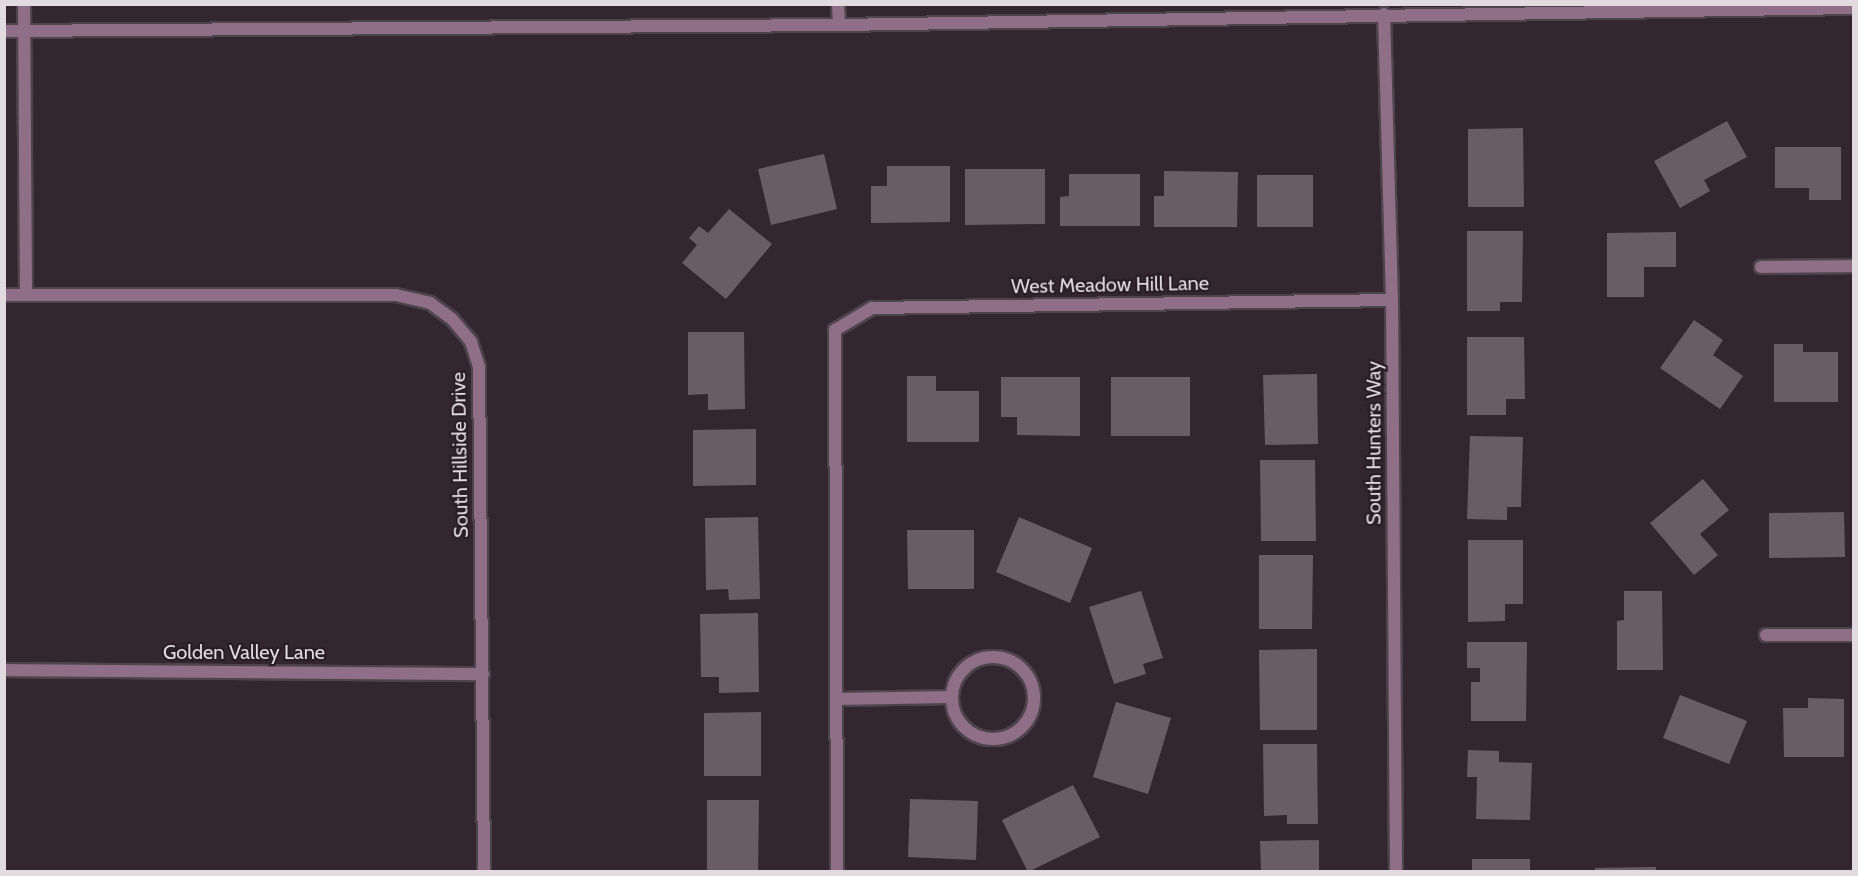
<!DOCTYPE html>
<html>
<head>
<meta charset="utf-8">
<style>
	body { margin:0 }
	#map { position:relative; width:1858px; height:876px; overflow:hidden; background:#32272f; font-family:Cabin,sans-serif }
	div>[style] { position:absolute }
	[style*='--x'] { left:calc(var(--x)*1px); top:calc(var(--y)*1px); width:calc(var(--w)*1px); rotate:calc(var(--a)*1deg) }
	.building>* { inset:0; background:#685c65 }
	.roads { filter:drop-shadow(2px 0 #4e444b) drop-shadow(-2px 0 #4e444b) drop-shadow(0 2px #4e444b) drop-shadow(0 -2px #4e444b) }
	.minor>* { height:12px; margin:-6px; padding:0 6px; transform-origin:6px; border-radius:6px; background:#8f6e87 }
	.minor>.ring { margin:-6px; padding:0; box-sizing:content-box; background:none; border:12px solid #8f6e87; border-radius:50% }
	.tertiary>* { height:12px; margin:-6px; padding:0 6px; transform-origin:6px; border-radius:6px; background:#8f6e87 }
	span { translate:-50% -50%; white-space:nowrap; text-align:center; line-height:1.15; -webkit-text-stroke:4.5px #281e25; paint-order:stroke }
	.street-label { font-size:20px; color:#e1dadf }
	.frame { position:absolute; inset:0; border:6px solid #e1dadf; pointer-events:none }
</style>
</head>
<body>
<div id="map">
	<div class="building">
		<i style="clip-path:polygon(1727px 121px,1747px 157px,1704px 180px,1710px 191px,1680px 208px,1654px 161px)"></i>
		<i style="clip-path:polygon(1523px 128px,1524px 207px,1468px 207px,1468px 129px)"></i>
		<i style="clip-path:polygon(1775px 147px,1841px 147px,1841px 200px,1809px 200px,1809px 188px,1775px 188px)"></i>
		<i style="clip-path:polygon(824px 154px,837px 209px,771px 225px,758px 169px)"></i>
		<i style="clip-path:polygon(887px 166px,950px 166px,950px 222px,871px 223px,871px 186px,887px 186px)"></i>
		<i style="clip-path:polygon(965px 169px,1045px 169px,1045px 224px,965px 225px)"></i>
		<i style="clip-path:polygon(1164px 171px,1238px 172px,1237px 227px,1154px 227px,1154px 196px,1164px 196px)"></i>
		<i style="clip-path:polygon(1069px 174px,1140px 174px,1140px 226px,1060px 226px,1060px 197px,1069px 196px)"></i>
		<i style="clip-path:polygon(1257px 175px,1313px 175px,1313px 227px,1257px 227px)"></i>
		<i style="clip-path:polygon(729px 209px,772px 244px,726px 299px,682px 263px,697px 245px,689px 238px,699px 226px,708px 233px)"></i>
		<i style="clip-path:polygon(1467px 231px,1523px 231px,1522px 302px,1500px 302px,1500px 311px,1467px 311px)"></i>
		<i style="clip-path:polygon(1676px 232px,1676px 267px,1644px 267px,1644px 297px,1607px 297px,1607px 233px)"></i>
		<i style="clip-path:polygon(1694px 320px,1723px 340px,1713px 355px,1743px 376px,1720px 409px,1660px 368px)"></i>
		<i style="clip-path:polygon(688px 332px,744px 332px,745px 409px,708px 410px,708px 394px,688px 395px)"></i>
		<i style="clip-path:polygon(1467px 337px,1524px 337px,1525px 399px,1506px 399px,1506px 415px,1467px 415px)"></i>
		<i style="clip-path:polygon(1774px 344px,1803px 344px,1803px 352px,1838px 352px,1838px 402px,1774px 402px)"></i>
		<i style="clip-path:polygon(1317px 374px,1318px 444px,1265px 445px,1263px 375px)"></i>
		<i style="clip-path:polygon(907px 376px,936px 376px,936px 391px,979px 391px,979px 442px,907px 442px)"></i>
		<i style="clip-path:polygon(1001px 377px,1080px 377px,1080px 436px,1017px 435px,1017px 417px,1001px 417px)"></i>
		<i style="clip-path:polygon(1111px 377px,1190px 377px,1190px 436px,1111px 436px)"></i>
		<i style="clip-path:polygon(756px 429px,756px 485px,693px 486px,693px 430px)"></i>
		<i style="clip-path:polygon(1470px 436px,1523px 437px,1521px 507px,1507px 507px,1507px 520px,1467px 519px)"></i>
		<i style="clip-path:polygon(1260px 460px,1315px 460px,1316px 541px,1261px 541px)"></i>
		<i style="clip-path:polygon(1703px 479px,1729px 510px,1700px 534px,1718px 555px,1694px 575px,1650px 523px)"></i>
		<i style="clip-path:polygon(1844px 512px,1845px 557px,1769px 558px,1769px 513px)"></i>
		<i style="clip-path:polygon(758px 517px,760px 599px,729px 600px,728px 589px,706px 590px,705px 518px)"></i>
		<i style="clip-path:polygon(1019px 517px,1092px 548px,1070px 603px,996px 572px)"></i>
		<i style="clip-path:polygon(907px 530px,974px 530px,974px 589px,908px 589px)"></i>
		<i style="clip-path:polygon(1468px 540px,1523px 540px,1523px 604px,1505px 604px,1505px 621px,1468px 622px)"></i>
		<i style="clip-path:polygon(1259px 555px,1313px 555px,1312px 629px,1259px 629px)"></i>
		<i style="clip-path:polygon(1141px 591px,1163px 658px,1143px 664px,1146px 674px,1114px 684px,1089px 607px)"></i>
		<i style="clip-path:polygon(1624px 591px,1662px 591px,1663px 670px,1617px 670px,1617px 621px,1624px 620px)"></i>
		<i style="clip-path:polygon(758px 613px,759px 692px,719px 693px,719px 677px,701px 677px,700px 614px)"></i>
		<i style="clip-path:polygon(1467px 642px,1527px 642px,1526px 721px,1471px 721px,1471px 682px,1480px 682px,1480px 668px,1467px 668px)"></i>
		<i style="clip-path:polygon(1317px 649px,1317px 730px,1260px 730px,1259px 650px)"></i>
		<i style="clip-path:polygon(1680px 695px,1747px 721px,1729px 764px,1663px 738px)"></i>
		<i style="clip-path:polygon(1808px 698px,1844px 699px,1844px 757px,1784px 757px,1783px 708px,1808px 708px)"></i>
		<i style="clip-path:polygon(1116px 702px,1171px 718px,1148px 794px,1093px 777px)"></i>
		<i style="clip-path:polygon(761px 712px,761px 776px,704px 776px,704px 713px)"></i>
		<i style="clip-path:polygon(1263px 744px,1317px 744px,1318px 824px,1287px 824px,1287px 815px,1264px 816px)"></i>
		<i style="clip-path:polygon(1468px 750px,1499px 751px,1499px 762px,1532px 763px,1530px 820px,1476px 819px,1477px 777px,1467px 777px)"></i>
		<i style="clip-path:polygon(1073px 785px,1100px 837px,1028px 872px,1002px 820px)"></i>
		<i style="clip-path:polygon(910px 799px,978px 801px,976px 860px,908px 857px)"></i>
		<i style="clip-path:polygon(707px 800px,759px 800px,758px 872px,707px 872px)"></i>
		<i style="clip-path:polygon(1319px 840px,1319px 872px,1261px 872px,1260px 841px)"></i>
		<i style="clip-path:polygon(1472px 859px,1530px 859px,1530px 872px,1472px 872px)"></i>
		<i style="clip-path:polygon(1656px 867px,1656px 872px,1595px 872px,1595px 868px)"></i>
	</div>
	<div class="roads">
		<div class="minor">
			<i style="--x:24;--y:4;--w:291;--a:89.6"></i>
			<i style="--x:838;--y:4;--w:21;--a:87"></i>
			<i style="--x:1384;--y:14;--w:286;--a:88.4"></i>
			<i style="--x:1392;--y:300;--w:572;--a:89.6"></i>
			<i style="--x:1761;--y:267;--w:93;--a:-0.6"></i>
			<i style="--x:4;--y:295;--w:392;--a:0"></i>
			<i style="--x:396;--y:295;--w:35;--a:13"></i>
			<i style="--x:430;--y:303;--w:27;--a:36"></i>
			<i style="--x:452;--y:319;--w:30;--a:50"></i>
			<i style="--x:471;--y:342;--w:26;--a:72"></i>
			<i style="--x:479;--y:367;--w:505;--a:89.43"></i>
			<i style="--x:1766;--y:635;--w:88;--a:0"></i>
			<i class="ring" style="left:952px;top:657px;width:70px;height:70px"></i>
			<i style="--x:4;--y:670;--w:479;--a:0.5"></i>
			<i style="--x:836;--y:699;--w:116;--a:-1"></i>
			<i style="--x:837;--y:872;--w:542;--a:-90.21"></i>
			<i style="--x:835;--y:330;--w:43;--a:-30.7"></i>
			<i style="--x:872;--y:308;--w:520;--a:-0.88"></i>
		</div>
		<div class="tertiary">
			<i style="--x:4;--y:31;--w:835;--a:-0.41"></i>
			<i style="--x:839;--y:25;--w:1015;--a:-0.96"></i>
		</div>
	</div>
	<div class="street-label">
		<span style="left:1110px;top:285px;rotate:-1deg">West Meadow Hill Lane</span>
		<span style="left:1374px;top:443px;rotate:-90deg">South Hunters Way</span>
		<span style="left:460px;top:455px;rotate:-91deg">South Hillside Drive</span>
		<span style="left:244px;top:652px">Golden Valley Lane</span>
	</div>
	<div class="frame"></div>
</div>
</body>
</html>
